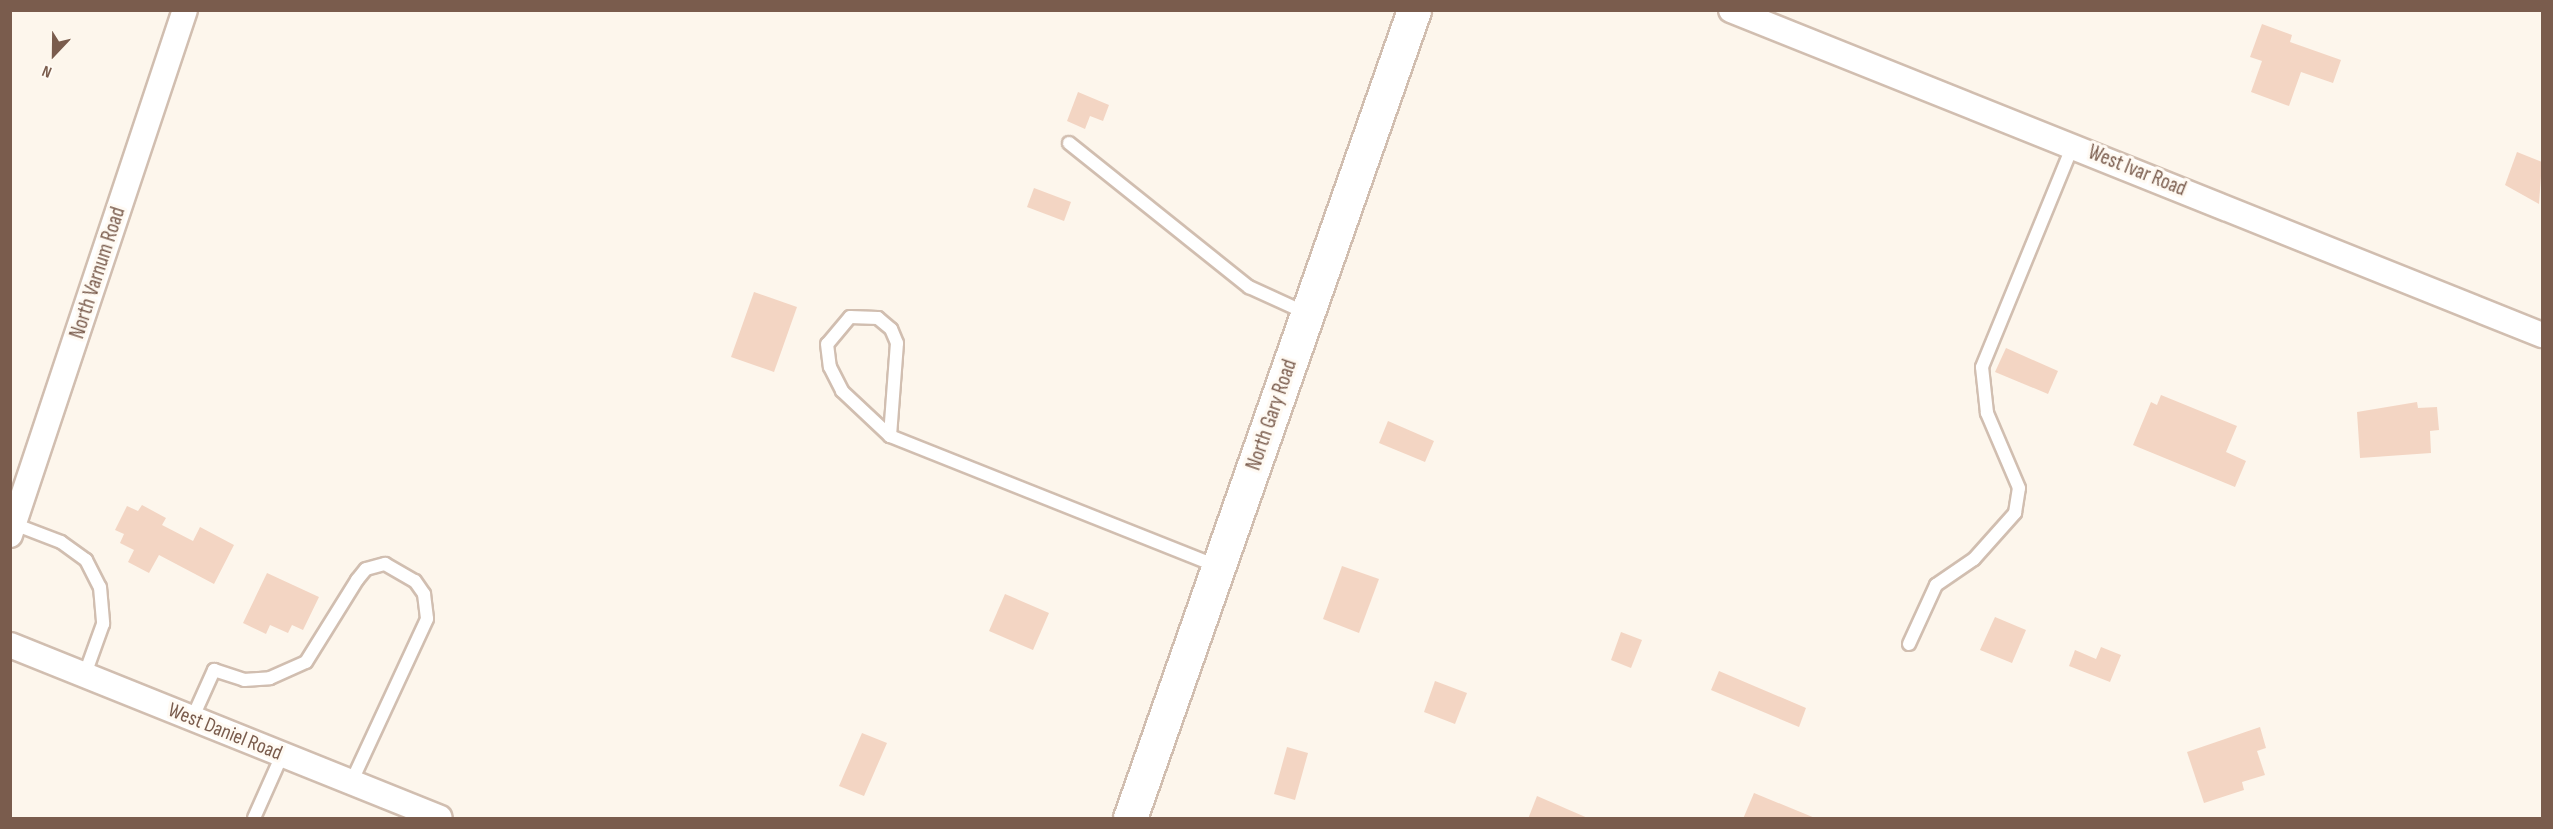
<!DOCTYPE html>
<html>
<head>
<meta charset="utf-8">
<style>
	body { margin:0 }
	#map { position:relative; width:2553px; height:829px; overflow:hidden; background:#fdf6ec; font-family:"Sofia Sans Condensed",sans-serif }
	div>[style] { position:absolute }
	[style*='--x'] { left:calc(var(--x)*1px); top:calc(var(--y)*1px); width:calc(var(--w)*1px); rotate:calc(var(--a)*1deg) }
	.building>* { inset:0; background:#f3d5c3 }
	.roads { filter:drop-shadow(2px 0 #d1beb0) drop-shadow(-2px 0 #d1beb0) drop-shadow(0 2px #d1beb0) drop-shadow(0 -2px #d1beb0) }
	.lane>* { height:12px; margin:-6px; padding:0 6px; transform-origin:6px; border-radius:6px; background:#fff }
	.street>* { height:24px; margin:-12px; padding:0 12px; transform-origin:12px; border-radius:12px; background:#fff }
	.secondary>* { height:33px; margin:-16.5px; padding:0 16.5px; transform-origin:16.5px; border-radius:16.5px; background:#fff }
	span { translate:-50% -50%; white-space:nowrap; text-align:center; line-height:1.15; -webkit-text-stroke:6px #fffaf3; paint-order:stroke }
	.street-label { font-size:21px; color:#7a5c4d }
	.frame { position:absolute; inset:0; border:12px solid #7a5c4d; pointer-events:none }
	.north { position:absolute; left:24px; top:24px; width:60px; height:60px; -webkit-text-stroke:4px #fffaf3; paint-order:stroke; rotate:202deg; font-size:16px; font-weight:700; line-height:24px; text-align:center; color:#7a5c4d }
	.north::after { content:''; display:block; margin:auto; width:21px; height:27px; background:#7a5c4d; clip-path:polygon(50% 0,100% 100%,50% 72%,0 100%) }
</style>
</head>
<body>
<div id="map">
	<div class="building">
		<i style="clip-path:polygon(2262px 24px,2292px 35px,2290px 42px,2341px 60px,2333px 83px,2301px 72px,2289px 106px,2251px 92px,2262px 61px,2250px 57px)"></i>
		<i style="clip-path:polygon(1078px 92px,1109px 105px,1103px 121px,1090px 116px,1085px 129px,1067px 121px)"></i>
		<i style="clip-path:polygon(2517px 152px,2542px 162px,2539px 204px,2505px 185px)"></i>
		<i style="clip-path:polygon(1034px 188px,1071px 202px,1064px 221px,1027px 207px)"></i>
		<i style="clip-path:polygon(754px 292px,797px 307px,774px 372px,731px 357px)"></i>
		<i style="clip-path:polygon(2006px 348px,2058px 371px,2048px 394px,1995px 372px)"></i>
		<i style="clip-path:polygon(2161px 395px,2237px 426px,2226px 452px,2246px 461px,2235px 487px,2133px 445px,2151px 402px,2157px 405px)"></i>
		<i style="clip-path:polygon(2417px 402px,2418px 408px,2437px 407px,2439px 430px,2430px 431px,2431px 453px,2360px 458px,2357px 412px)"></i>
		<i style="clip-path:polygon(1388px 421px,1434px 441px,1425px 462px,1379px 443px)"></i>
		<i style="clip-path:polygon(142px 505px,166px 518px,162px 525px,193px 541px,200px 527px,234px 545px,214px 584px,159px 555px,149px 573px,128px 562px,134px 550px,120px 543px,124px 534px,115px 530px,127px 506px,138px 511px)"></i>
		<i style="clip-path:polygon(1342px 566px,1379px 579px,1359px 633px,1323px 619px)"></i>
		<i style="clip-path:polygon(267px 573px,319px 597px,303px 630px,292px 625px,288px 633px,270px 625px,266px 634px,243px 623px)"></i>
		<i style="clip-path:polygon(1005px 594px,1049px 613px,1033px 650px,989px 631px)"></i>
		<i style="clip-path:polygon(1995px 617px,2026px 630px,2012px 663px,1980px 650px)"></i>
		<i style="clip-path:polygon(1621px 632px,1642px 640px,1631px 668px,1611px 660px)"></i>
		<i style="clip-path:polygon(2101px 647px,2121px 655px,2110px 682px,2069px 666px,2075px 650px,2096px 659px)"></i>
		<i style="clip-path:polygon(1719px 671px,1806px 708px,1799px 727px,1711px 690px)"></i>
		<i style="clip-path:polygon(1435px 681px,1467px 693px,1455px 724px,1424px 712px)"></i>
		<i style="clip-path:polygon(2260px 727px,2266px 748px,2257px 751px,2265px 775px,2242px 782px,2244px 790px,2204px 803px,2187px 752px)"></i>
		<i style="clip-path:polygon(862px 733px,887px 743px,864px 796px,839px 786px)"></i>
		<i style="clip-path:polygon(1287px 747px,1308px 753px,1295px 800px,1274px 794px)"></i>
		<i style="clip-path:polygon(1754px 793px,1815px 818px,1815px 819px,1743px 819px)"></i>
		<i style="clip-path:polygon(1537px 796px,1590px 819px,1528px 819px)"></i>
	</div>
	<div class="roads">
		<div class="lane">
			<i style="--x:1069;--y:143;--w:231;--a:38.7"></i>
			<i style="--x:1249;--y:287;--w:63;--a:24.5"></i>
			<i style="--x:890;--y:436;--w:93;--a:-85.7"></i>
			<i style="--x:897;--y:343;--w:15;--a:-113"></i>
			<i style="--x:891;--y:329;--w:17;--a:-140"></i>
			<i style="--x:878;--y:318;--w:28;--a:-178"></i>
			<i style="--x:850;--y:317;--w:35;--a:130"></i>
			<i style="--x:827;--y:344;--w:23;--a:83"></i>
			<i style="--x:830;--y:367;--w:27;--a:63"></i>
			<i style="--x:842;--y:391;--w:66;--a:43.2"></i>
			<i style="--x:890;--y:436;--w:352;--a:21.7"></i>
			<i style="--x:14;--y:524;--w:50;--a:21"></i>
			<i style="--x:61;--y:542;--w:31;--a:36"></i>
			<i style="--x:86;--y:560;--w:30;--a:63"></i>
			<i style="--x:100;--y:587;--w:37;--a:85"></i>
			<i style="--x:103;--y:624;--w:53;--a:109.8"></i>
			<i style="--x:1909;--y:644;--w:65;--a:-65.4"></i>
			<i style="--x:1936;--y:585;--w:46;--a:-34.4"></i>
			<i style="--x:1974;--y:559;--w:62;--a:-48.3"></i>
			<i style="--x:2015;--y:513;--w:25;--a:-81"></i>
			<i style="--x:2019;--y:488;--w:82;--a:-113.1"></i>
			<i style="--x:1987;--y:413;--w:46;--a:-96.2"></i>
			<i style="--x:1982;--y:367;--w:240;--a:-67.7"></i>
			<i style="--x:192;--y:719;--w:54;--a:-65.8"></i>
			<i style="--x:214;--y:670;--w:32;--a:18"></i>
			<i style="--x:244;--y:680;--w:26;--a:-4"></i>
			<i style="--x:270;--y:678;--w:39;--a:-24"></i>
			<i style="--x:306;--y:662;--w:97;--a:-58.1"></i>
			<i style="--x:357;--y:580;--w:14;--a:-51"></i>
			<i style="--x:366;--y:569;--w:20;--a:-15"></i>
			<i style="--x:385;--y:564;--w:34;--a:30"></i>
			<i style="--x:415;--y:581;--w:16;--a:55"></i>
			<i style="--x:424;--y:594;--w:25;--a:83"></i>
			<i style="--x:427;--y:619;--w:181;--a:114.9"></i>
			<i style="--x:254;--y:818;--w:69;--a:-66"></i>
		</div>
		<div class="street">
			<i style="--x:1731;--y:10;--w:874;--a:21.84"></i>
			<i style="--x:10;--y:535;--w:553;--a:-71.57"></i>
			<i style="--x:10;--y:645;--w:463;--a:21.9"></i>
		</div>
		<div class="secondary">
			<i style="--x:1130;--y:818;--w:856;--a:-70.63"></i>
		</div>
	</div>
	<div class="street-label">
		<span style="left:2137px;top:171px;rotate:22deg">West Ivar Road</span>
		<span style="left:98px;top:273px;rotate:-72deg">North Varnum Road</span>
		<span style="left:1272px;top:415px;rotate:-71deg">North Gary Road</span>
		<span style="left:225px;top:732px;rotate:22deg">West Daniel Road</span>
	</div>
	<div class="frame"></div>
	<div class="north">N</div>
</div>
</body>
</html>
